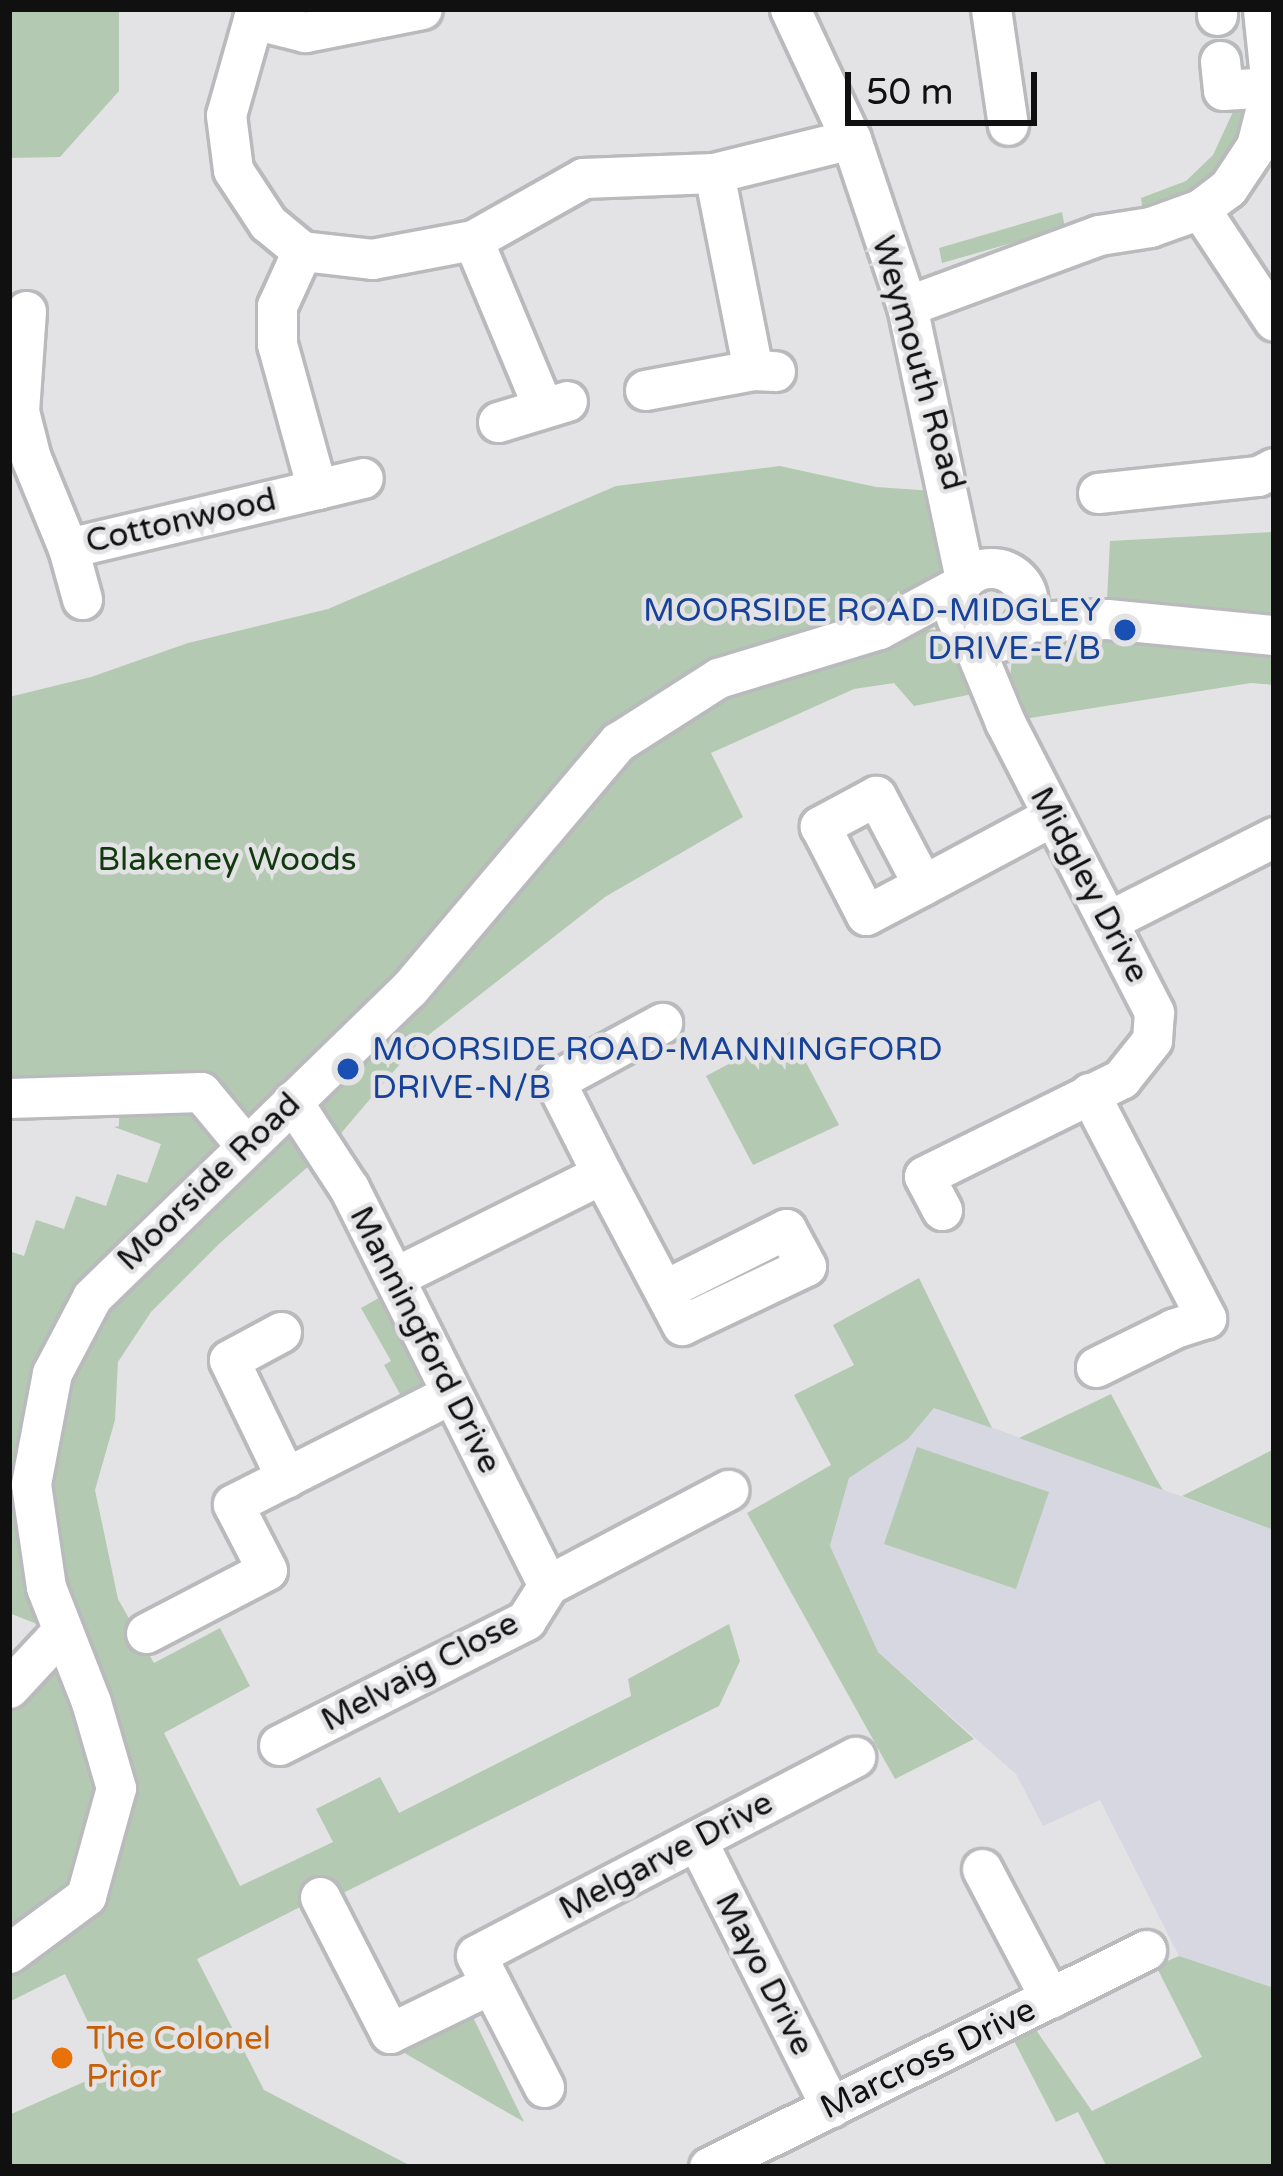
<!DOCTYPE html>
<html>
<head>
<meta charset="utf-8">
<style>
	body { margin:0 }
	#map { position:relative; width:1283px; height:2176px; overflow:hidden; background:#e3e3e5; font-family:"Varela Round",sans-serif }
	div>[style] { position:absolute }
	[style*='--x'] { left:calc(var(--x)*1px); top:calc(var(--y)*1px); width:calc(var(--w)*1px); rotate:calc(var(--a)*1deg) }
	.built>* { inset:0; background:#d6d7e1 }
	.green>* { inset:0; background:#b4c9b2 }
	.roads { filter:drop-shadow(3px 0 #b9babc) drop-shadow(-3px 0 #b9babc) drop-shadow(0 3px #b9babc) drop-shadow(0 -3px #b9babc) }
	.minor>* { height:39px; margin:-19.5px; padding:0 19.5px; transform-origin:19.5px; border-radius:19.5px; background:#fff }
	.minor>.ring { margin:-19.5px; padding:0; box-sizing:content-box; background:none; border:39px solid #fff; border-radius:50% }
	.dots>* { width:33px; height:33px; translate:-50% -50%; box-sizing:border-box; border:6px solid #e3e3e5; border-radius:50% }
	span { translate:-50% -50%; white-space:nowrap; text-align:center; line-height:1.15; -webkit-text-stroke:9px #e3e3e5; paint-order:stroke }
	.street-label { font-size:33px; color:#101011 }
	.transit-label { font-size:33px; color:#164399 }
	.right { translate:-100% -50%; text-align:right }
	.left { translate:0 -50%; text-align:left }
	.park-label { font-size:33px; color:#10390e }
	.food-label { font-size:33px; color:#c56008 }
	.frame { position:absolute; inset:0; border:12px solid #101011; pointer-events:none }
	.scale { position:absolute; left:845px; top:72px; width:192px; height:54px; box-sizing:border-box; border:6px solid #101011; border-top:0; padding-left:15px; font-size:36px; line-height:42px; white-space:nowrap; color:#101011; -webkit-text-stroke:9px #e3e3e5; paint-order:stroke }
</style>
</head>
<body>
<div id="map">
	<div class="built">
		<i style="clip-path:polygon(935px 1407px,1274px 1530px,1274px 1988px,1179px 1956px,1100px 1800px,1043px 1826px,1016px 1774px,878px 1652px,830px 1547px,849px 1478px,908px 1439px)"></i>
	</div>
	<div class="green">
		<i style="clip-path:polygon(9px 9px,119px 9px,119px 91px,60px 157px,9px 158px)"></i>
		<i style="clip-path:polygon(1238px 101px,1253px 102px,1251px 121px,1210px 181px,1171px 207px,1143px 214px,1141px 198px,1186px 181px,1213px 155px)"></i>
		<i style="clip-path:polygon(1062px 212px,1065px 228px,942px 263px,939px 248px)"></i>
		<i style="clip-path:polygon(780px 466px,876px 487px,948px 492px,965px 578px,882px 629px,963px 630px,992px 690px,914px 706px,894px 683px,854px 689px,711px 753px,743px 817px,605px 897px,417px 1044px,325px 1152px,220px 1243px,151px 1312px,118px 1362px,115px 1420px,95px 1490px,118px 1599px,154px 1663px,220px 1628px,250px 1686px,164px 1733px,240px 1886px,333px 1842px,316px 1809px,380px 1777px,399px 1813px,631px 1696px,628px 1679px,729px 1624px,740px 1661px,719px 1706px,337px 1896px,320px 1897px,197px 1959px,264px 2090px,413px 2167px,9px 2167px,9px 2115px,111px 2070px,65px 1974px,9px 2002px,9px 1688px,60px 1633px,9px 1613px,9px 1251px,24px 1256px,36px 1220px,64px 1229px,76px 1196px,106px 1206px,117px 1174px,147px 1183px,161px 1144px,114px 1127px,119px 1126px,119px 1095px,9px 1098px,9px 697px,91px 677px,188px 643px,328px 609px,616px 486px)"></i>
		<i style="clip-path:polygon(1274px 532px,1274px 685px,1251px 683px,1005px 722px,1015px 633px,1106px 619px,1110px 541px)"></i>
		<i style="clip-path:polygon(790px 1032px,839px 1125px,753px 1165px,706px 1076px)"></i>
		<i style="clip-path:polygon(919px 1278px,992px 1428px,934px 1408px,908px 1439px,849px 1478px,830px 1546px,878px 1652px,974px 1739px,895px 1779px,747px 1513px,831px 1465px,794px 1395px,854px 1365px,833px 1325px)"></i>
		<i style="clip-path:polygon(400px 1286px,451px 1394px,411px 1414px,384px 1365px,391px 1361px,361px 1308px)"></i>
		<i style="clip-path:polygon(1111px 1394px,1154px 1475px,1163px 1490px,1019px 1438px)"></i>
		<i style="clip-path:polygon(917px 1447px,1049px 1492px,1016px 1589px,884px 1544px)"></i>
		<i style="clip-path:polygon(1274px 1449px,1274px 1530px,1182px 1496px,1210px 1482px)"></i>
		<i style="clip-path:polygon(1179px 1956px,1274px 1988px,1274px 2167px,1107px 2167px,1078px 2112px,1056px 2122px,1014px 2041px,1036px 2030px,1092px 2111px,1202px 2057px,1156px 1966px)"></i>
		<i style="clip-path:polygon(469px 2009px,524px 2122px,394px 2047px)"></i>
	</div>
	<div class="roads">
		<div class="minor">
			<i style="--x:256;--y:9;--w:110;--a:105.8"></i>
			<i style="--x:226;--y:115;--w:55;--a:82.7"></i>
			<i style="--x:233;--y:170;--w:64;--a:56.6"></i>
			<i style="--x:268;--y:223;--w:44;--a:39.5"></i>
			<i style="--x:302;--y:251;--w:70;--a:6.5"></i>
			<i style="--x:372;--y:259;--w:103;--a:-10.7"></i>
			<i style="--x:473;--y:240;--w:126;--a:-29.4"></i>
			<i style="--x:583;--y:178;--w:131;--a:-2.2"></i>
			<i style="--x:714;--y:173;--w:141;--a:-13.9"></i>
			<i style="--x:790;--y:9;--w:144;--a:64.9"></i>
			<i style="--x:851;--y:139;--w:176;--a:71.5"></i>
			<i style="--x:907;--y:306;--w:278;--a:78"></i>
			<i style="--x:991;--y:9;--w:117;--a:81.7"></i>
			<i style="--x:1217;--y:9;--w:6;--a:90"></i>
			<i style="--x:253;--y:19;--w:54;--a:14"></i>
			<i style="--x:305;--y:32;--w:119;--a:-11.1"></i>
			<i style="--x:1220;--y:61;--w:29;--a:84"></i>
			<i style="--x:1223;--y:90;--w:48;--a:-3.6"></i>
			<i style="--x:714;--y:173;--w:201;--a:78.8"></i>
			<i style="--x:1200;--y:209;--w:134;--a:56.5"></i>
			<i style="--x:473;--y:240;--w:181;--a:67.3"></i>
			<i style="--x:907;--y:306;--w:205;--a:-20.3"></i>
			<i style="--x:1099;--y:235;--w:52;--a:-8.9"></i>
			<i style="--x:1150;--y:227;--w:53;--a:-19.8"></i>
			<i style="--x:1200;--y:209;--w:35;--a:-37"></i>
			<i style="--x:1228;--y:188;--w:50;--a:-56.3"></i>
			<i style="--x:1256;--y:146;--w:61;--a:-75.7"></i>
			<i style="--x:1271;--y:87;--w:78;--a:-95.9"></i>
			<i style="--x:26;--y:311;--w:100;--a:94"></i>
			<i style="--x:19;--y:411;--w:49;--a:75.7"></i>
			<i style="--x:31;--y:458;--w:97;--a:67.7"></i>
			<i style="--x:68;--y:548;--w:256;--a:-13.3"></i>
			<i style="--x:317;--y:489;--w:150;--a:-105.4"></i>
			<i style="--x:277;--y:344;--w:38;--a:-90"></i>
			<i style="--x:277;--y:306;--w:60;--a:-65.6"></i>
			<i style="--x:645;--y:390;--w:110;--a:-10.5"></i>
			<i style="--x:753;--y:370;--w:22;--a:3"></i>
			<i style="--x:498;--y:422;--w:72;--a:-16.9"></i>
			<i style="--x:317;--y:489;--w:47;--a:-13.4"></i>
			<i style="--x:1098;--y:493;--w:161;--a:-6.1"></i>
			<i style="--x:1258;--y:476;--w:18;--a:-27"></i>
			<i style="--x:68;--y:548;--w:53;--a:74.6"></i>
			<i class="ring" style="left:954px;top:568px;width:35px;height:35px"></i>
			<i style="--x:1024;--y:622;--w:83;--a:-2.1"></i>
			<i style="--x:1107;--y:619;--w:168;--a:5.5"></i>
			<i style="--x:923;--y:885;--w:101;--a:-117.8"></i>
			<i style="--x:876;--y:796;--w:64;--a:151.8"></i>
			<i style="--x:820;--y:826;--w:100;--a:62.7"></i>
			<i style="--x:866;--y:915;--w:64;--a:-27.8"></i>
			<i style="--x:923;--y:885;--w:146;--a:-28.1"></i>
			<i style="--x:1110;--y:920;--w:184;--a:-26.8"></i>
			<i style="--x:1089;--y:1093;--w:254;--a:62.5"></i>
			<i style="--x:1206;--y:1318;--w:35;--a:162"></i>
			<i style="--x:1173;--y:1329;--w:86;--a:153.7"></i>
			<i style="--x:9;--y:1098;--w:192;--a:-1.8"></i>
			<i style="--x:201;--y:1092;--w:69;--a:50.3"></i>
			<i style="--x:292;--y:1101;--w:104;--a:56.8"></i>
			<i style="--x:349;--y:1188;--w:444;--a:63.4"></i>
			<i style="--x:602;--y:1174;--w:104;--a:-116.8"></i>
			<i style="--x:555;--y:1081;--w:122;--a:-28.5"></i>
			<i style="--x:942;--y:1210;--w:38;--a:-118"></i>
			<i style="--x:924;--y:1176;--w:220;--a:-26.2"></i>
			<i style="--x:1121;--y:1079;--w:50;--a:-51.5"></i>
			<i style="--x:1152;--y:1040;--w:28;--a:-86"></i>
			<i style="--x:1154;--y:1012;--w:326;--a:-117.2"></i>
			<i style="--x:1005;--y:722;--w:94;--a:-112.5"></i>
			<i style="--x:395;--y:1277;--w:231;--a:-26.5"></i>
			<i style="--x:602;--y:1174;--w:171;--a:62.1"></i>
			<i style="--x:682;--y:1325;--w:137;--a:-25.4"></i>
			<i style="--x:806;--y:1266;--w:42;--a:-118.4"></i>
			<i style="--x:786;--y:1229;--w:136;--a:153.4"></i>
			<i style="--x:281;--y:1332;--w:59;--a:151.7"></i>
			<i style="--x:229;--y:1360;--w:131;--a:64.2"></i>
			<i style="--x:146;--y:1633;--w:136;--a:-27.5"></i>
			<i style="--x:267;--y:1570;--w:74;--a:-117.3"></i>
			<i style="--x:233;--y:1504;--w:244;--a:-26.8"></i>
			<i style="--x:9;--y:1688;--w:76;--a:-47.1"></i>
			<i style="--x:279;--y:1745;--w:277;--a:-26.8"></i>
			<i style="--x:526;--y:1620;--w:41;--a:-57.8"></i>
			<i style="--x:548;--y:1585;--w:204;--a:-27.8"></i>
			<i style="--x:697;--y:1841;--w:298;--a:63.3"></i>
			<i style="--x:982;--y:1869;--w:146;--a:62.2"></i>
			<i style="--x:320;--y:1897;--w:153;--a:62.8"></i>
			<i style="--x:390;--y:2033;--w:112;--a:-25.9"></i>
			<i style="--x:9;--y:1953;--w:96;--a:-36.5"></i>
			<i style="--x:86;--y:1896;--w:112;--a:-74.5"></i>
			<i style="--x:116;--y:1788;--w:90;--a:-106.2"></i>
			<i style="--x:91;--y:1702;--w:123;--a:-111.4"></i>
			<i style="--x:46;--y:1587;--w:104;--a:-98.3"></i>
			<i style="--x:31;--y:1484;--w:113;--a:-79.3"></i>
			<i style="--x:52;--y:1373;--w:86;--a:-62.2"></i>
			<i style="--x:92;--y:1297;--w:442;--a:-44.2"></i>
			<i style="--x:409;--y:989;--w:324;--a:-49.8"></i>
			<i style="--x:618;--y:742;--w:119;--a:-32.6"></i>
			<i style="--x:718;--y:678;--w:168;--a:-16.9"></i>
			<i style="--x:879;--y:629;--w:91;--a:-28.3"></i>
			<i style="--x:544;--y:2087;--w:148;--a:-117.3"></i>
			<i style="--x:476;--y:1955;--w:428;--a:-27.6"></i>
			<i style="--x:709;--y:2167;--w:488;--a:-26.4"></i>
		</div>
	</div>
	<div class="dots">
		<i style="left:1125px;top:630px;background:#1a4fb4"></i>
		<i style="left:348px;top:1069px;background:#1a4fb4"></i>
		<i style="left:62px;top:2058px;background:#e8710a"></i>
	</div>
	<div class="street-label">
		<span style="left:918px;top:363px;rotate:74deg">Weymouth Road</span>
		<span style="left:181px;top:521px;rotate:-13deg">Cottonwood</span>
		<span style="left:1089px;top:885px;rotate:62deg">Midgley Drive</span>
		<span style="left:209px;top:1182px;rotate:-44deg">Moorside Road</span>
		<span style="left:425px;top:1340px;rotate:63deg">Manningford Drive</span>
		<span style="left:420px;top:1672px;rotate:-28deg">Melvaig Close</span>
		<span style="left:666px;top:1856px;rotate:-28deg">Melgarve Drive</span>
		<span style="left:764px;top:1974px;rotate:63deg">Mayo Drive</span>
		<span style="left:928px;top:2059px;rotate:-26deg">Marcross Drive</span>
	</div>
	<div class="transit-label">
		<span class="right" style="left:1101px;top:630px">MOORSIDE ROAD-MIDGLEY<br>DRIVE-E/B</span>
		<span class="left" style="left:372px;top:1069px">MOORSIDE ROAD-MANNINGFORD<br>DRIVE-N/B</span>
	</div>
	<div class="park-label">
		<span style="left:227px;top:860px">Blakeney Woods</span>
	</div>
	<div class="food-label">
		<span class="left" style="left:86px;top:2058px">The Colonel<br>Prior</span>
	</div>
	<div class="frame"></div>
	<div class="scale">50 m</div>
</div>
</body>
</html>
